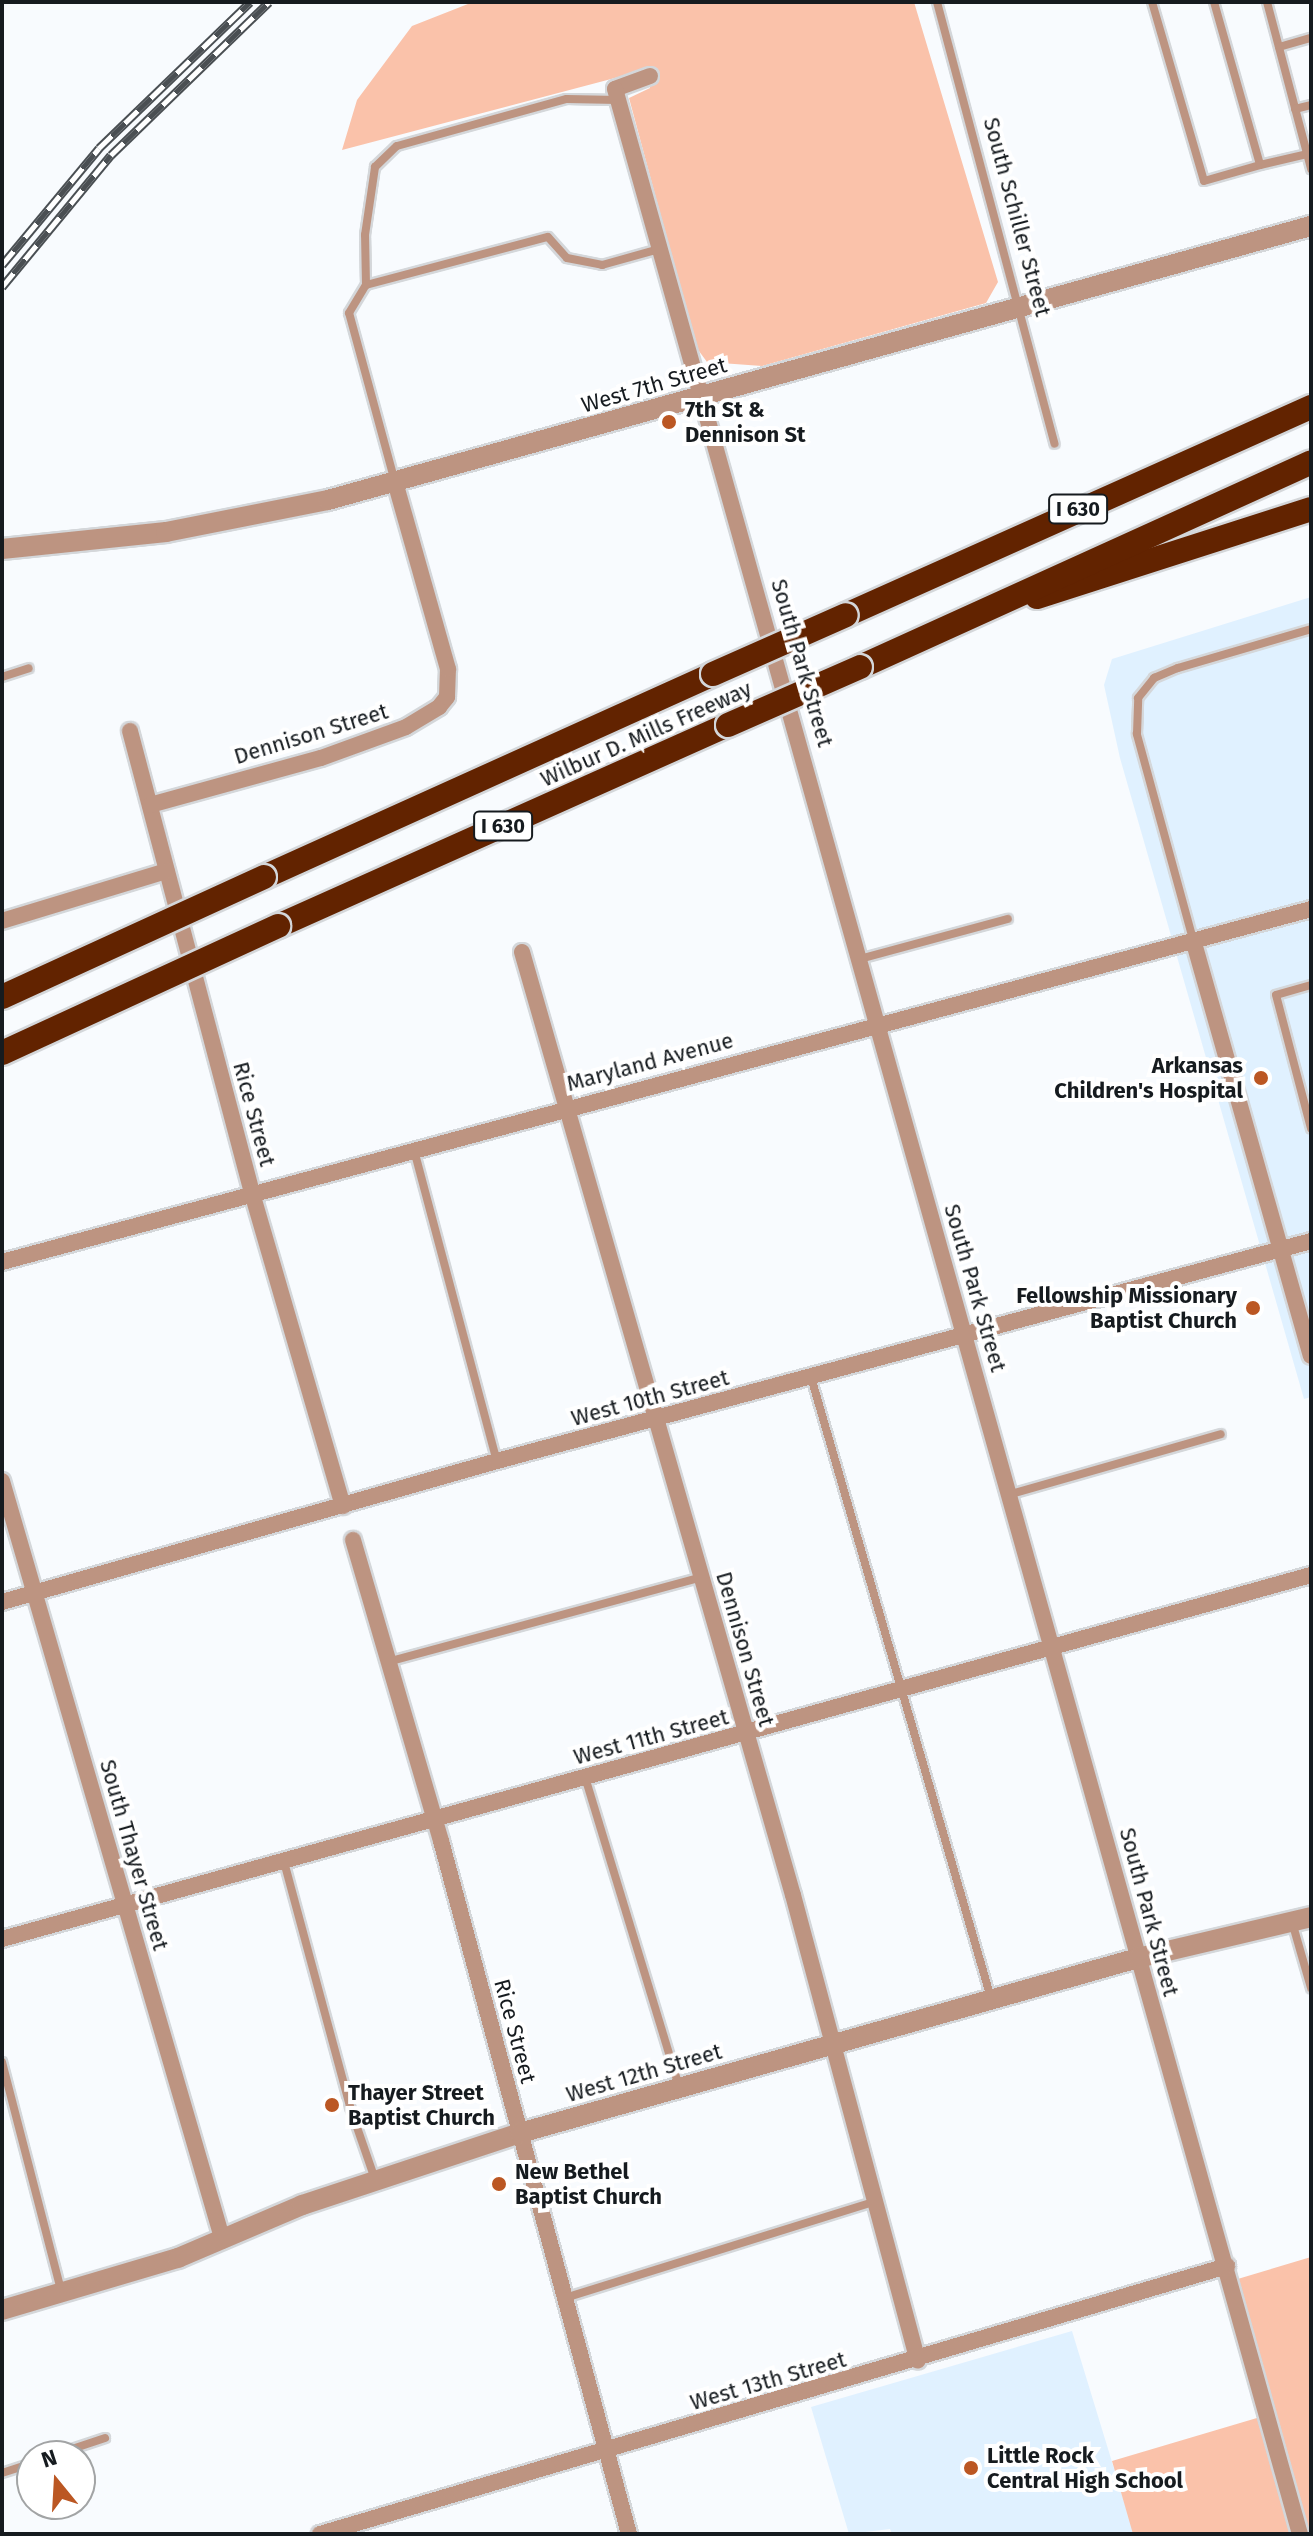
<!DOCTYPE html>
<html>
<head>
<meta charset="utf-8">
<style>
	body { margin:0 }
	#map { position:relative; width:1313px; height:2536px; overflow:hidden; background:#f8fbfe; font-family:"Fira Sans",sans-serif }
	div>[style] { position:absolute }
	[style*='--x'] { left:calc(var(--x)*1px); top:calc(var(--y)*1px); width:calc(var(--w)*1px); rotate:calc(var(--a)*1deg) }
	.built>* { inset:0; background:#e0f1ff }
	.green>* { inset:0; background:#fac2aa }
	.roads { filter:drop-shadow(2px 0 #d4d7da) drop-shadow(-2px 0 #d4d7da) drop-shadow(0 2px #d4d7da) drop-shadow(0 -2px #d4d7da) }
	.service>* { height:8px; margin:-4px; padding:0 4px; transform-origin:4px; border-radius:4px; background:#bd9481 }
	.minor>* { height:16px; margin:-8px; padding:0 8px; transform-origin:8px; border-radius:8px; background:#bd9481 }
	.tertiary>* { height:20px; margin:-10px; padding:0 10px; transform-origin:10px; border-radius:10px; background:#bd9481 }
	.motorway>* { height:24px; margin:-12px; padding:0 12px; transform-origin:12px; border-radius:12px; background:#622300 }
	.rail>* { height:9px; margin-top:-4.5px; transform-origin:0; background:repeating-linear-gradient(90deg,#fff 0 18px,#4a4f53 0 36px); box-sizing:border-box; border-block:2px solid #4a4f53 }
	.bridges { filter:drop-shadow(2px 0 #d4d7da) drop-shadow(-2px 0 #d4d7da) drop-shadow(0 2px #d4d7da) drop-shadow(0 -2px #d4d7da) }
	.motorway-bridge>* { height:24px; margin:-12px; padding:0 12px; transform-origin:12px; border-radius:12px; background:#622300 }
	.dots>* { width:22px; height:22px; translate:-50% -50%; box-sizing:border-box; border:4px solid #fff; border-radius:50% }
	span { translate:-50% -50%; white-space:nowrap; text-align:center; line-height:1.15; -webkit-text-stroke:8px #fff; paint-order:stroke }
	.shield-label span { padding:2px 6px; background:#fff; border:2px solid; border-radius:6px; -webkit-text-stroke-width:0 }
	.shield-label { font-size:20px; color:#161b1f; font-weight:700 }
	.street-label { font-size:22px; color:#161b1f }
	.poi-label { font-size:22px; color:#161b1f; font-weight:700 }
	.left { translate:0 -50%; text-align:left }
	.right { translate:-100% -50%; text-align:right }
	.frame { position:absolute; inset:0; border:4px solid #161b1f; pointer-events:none }
	.north { position:absolute; left:16px; top:2440px; width:80px; height:80px; box-sizing:border-box; background:#fff; border:2px solid #a2a4a5; border-radius:50%; rotate:342deg; font-size:22px; font-weight:700; line-height:32px; text-align:center; color:#161b1f }
	.north::after { content:''; display:block; margin:auto; width:28px; height:36px; background:#bb5723; clip-path:polygon(50% 0,100% 100%,50% 72%,0 100%) }
</style>
</head>
<body>
<div id="map">
	<div class="built">
		<i style="clip-path:polygon(1311px 597px,1311px 1397px,1304px 1399px,1120px 758px,1104px 685px,1112px 659px)"></i>
		<i style="clip-path:polygon(1072px 2331px,1134px 2534px,892px 2534px,890px 2529px,849px 2534px,811px 2407px)"></i>
	</div>
	<div class="green">
		<i style="clip-path:polygon(473px 2px,914px 2px,998px 282px,986px 303px,762px 366px,707px 362px,696px 347px,629px 98px,650px 88px,649px 69px,342px 150px,357px 100px,412px 26px)"></i>
		<i style="clip-path:polygon(1311px 2257px,1311px 2534px,1133px 2534px,1112px 2461px,1267px 2415px,1231px 2281px)"></i>
	</div>
	<div class="roads">
		<div class="service">
			<i style="--x:937;--y:2;--w:457;--a:75.1"></i>
			<i style="--x:1152;--y:2;--w:186;--a:73.8"></i>
			<i style="--x:1204;--y:181;--w:58;--a:-15.9"></i>
			<i style="--x:1214;--y:2;--w:169;--a:74.2"></i>
			<i style="--x:1260;--y:165;--w:48;--a:-13.2"></i>
			<i style="--x:1267;--y:2;--w:173;--a:75.2"></i>
			<i style="--x:1279;--y:47;--w:33;--a:-16"></i>
			<i style="--x:1295;--y:109;--w:16;--a:-14"></i>
			<i style="--x:366;--y:285;--w:50;--a:-91.1"></i>
			<i style="--x:365;--y:235;--w:69;--a:-81.6"></i>
			<i style="--x:375;--y:167;--w:30;--a:-44"></i>
			<i style="--x:397;--y:146;--w:176;--a:-15.5"></i>
			<i style="--x:567;--y:99;--w:51;--a:1.1"></i>
			<i style="--x:395;--y:482;--w:175;--a:-105.2"></i>
			<i style="--x:349;--y:313;--w:33;--a:-59"></i>
			<i style="--x:366;--y:285;--w:188;--a:-14.8"></i>
			<i style="--x:548;--y:237;--w:28;--a:48"></i>
			<i style="--x:567;--y:258;--w:36;--a:11"></i>
			<i style="--x:602;--y:265;--w:59;--a:-15.7"></i>
			<i style="--x:2;--y:677;--w:28;--a:-18"></i>
			<i style="--x:1194;--y:943;--w:217;--a:-105.3"></i>
			<i style="--x:1137;--y:734;--w:36;--a:-88"></i>
			<i style="--x:1138;--y:698;--w:26;--a:-51"></i>
			<i style="--x:1154;--y:678;--w:26;--a:-23"></i>
			<i style="--x:1178;--y:668;--w:139;--a:-16.3"></i>
			<i style="--x:863;--y:958;--w:150;--a:-15.1"></i>
			<i style="--x:1311;--y:985;--w:36;--a:164"></i>
			<i style="--x:1276;--y:995;--w:138;--a:75.3"></i>
			<i style="--x:414;--y:1150;--w:322;--a:75.1"></i>
			<i style="--x:811;--y:1377;--w:647;--a:73.84"></i>
			<i style="--x:1011;--y:1494;--w:218;--a:-15.9"></i>
			<i style="--x:387;--y:1662;--w:325;--a:-15.1"></i>
			<i style="--x:585;--y:1777;--w:323;--a:73.1"></i>
			<i style="--x:283;--y:1858;--w:258;--a:74.9"></i>
			<i style="--x:350;--y:2107;--w:76;--a:70.9"></i>
			<i style="--x:1292;--y:1922;--w:69;--a:73.9"></i>
			<i style="--x:2;--y:2062;--w:236;--a:75.5"></i>
			<i style="--x:565;--y:2298;--w:324;--a:-17.3"></i>
			<i style="--x:51;--y:2456;--w:57;--a:-18.4"></i>
			<i style="--x:2;--y:2473;--w:32;--a:-18"></i>
		</div>
		<div class="minor">
			<i style="--x:650;--y:76;--w:37;--a:160"></i>
			<i style="--x:615;--y:89;--w:2539;--a:74.35"></i>
			<i style="--x:130;--y:731;--w:478;--a:75.2"></i>
			<i style="--x:252;--y:1193;--w:326;--a:73.8"></i>
			<i style="--x:150;--y:805;--w:177;--a:-15.4"></i>
			<i style="--x:321;--y:758;--w:90;--a:-20"></i>
			<i style="--x:406;--y:727;--w:39;--a:-31"></i>
			<i style="--x:439;--y:707;--w:13;--a:-51"></i>
			<i style="--x:447;--y:697;--w:28;--a:-88"></i>
			<i style="--x:448;--y:669;--w:194;--a:-105.8"></i>
			<i style="--x:2;--y:921;--w:172;--a:-16.9"></i>
			<i style="--x:1194;--y:943;--w:429;--a:74.2"></i>
			<i style="--x:522;--y:952;--w:981;--a:73.97"></i>
			<i style="--x:793;--y:1895;--w:482;--a:75"></i>
			<i style="--x:2;--y:1262;--w:1356;--a:-15.09"></i>
			<i style="--x:2;--y:1481;--w:791;--a:73.79"></i>
			<i style="--x:353;--y:1540;--w:314;--a:73.7"></i>
			<i style="--x:441;--y:1841;--w:718;--a:74.82"></i>
			<i style="--x:2;--y:1602;--w:515;--a:-15.9"></i>
			<i style="--x:497;--y:1461;--w:843;--a:-15.12"></i>
			<i style="--x:2;--y:1939;--w:1359;--a:-15.54"></i>
			<i style="--x:320;--y:2534;--w:946;--a:-16.46"></i>
		</div>
		<div class="tertiary">
			<i style="--x:2;--y:549;--w:165;--a:-5.9"></i>
			<i style="--x:166;--y:532;--w:165;--a:-11.2"></i>
			<i style="--x:328;--y:500;--w:1020;--a:-15.58"></i>
			<i style="--x:2;--y:2310;--w:184;--a:-16.5"></i>
			<i style="--x:178;--y:2258;--w:135;--a:-23.1"></i>
			<i style="--x:302;--y:2205;--w:230;--a:-18.3"></i>
			<i style="--x:520;--y:2133;--w:642;--a:-15.81"></i>
			<i style="--x:1138;--y:1958;--w:178;--a:-13.3"></i>
		</div>
		<div class="motorway">
			<i style="--x:1037;--y:597;--w:288;--a:-17.8"></i>
			<i style="--x:846;--y:615;--w:509;--a:-24.1"></i>
			<i style="--x:860;--y:667;--w:495;--a:-24.4"></i>
			<i style="--x:264;--y:877;--w:493;--a:-24.3"></i>
			<i style="--x:278;--y:926;--w:493;--a:-24.1"></i>
		</div>
	</div>
	<div class="rail">
		<i style="--x:2;--y:265;--w:152;--a:-50.3"></i>
		<i style="--x:99;--y:148;--w:210;--a:-44"></i>
		<i style="--x:2;--y:287;--w:171;--a:-50.5"></i>
		<i style="--x:111;--y:155;--w:220;--a:-44.1"></i>
	</div>
	<div class="bridges">
		<div class="motorway-bridge">
			<i style="--x:713;--y:674;--w:145;--a:-23.9"></i>
			<i style="--x:728;--y:725;--w:144;--a:-23.7"></i>
			<i style="--x:2;--y:997;--w:288;--a:-24.6"></i>
			<i style="--x:2;--y:1053;--w:304;--a:-24.7"></i>
		</div>
	</div>
	<div class="dots">
		<i style="left:669px;top:422px;background:#bb5723"></i>
		<i style="left:1261px;top:1078px;background:#bb5723"></i>
		<i style="left:1253px;top:1308px;background:#bb5723"></i>
		<i style="left:332px;top:2105px;background:#bb5723"></i>
		<i style="left:499px;top:2184px;background:#bb5723"></i>
		<i style="left:971px;top:2468px;background:#bb5723"></i>
	</div>
	<div class="shield-label">
		<span style="left:1078px;top:509px">I 630</span>
		<span style="left:503px;top:826px">I 630</span>
	</div>
	<div class="street-label">
		<span style="left:1017px;top:217px;rotate:75deg">South Schiller Street</span>
		<span style="left:654px;top:385px;rotate:-16deg">West 7th Street</span>
		<span style="left:802px;top:663px;rotate:74deg">South Park Street</span>
		<span style="left:311px;top:734px;rotate:-17deg">Dennison Street</span>
		<span style="left:646px;top:734px;rotate:-24deg">Wilbur D. Mills Freeway</span>
		<span style="left:650px;top:1062px;rotate:-15deg">Maryland Avenue</span>
		<span style="left:254px;top:1114px;rotate:75deg">Rice Street</span>
		<span style="left:975px;top:1288px;rotate:74deg">South Park Street</span>
		<span style="left:650px;top:1398px;rotate:-15deg">West 10th Street</span>
		<span style="left:745px;top:1649px;rotate:74deg">Dennison Street</span>
		<span style="left:651px;top:1737px;rotate:-15deg">West 11th Street</span>
		<span style="left:134px;top:1855px;rotate:74deg">South Thayer Street</span>
		<span style="left:1149px;top:1912px;rotate:75deg">South Park Street</span>
		<span style="left:515px;top:2031px;rotate:75deg">Rice Street</span>
		<span style="left:644px;top:2073px;rotate:-16deg">West 12th Street</span>
		<span style="left:768px;top:2381px;rotate:-16deg">West 13th Street</span>
	</div>
	<div class="poi-label">
		<span class="left" style="left:685px;top:422px">7th St &amp;<br>Dennison St</span>
		<span class="right" style="left:1243px;top:1078px">Arkansas<br>Children's Hospital</span>
		<span class="right" style="left:1237px;top:1308px">Fellowship Missionary<br>Baptist Church</span>
		<span class="left" style="left:348px;top:2105px">Thayer Street<br>Baptist Church</span>
		<span class="left" style="left:515px;top:2184px">New Bethel<br>Baptist Church</span>
		<span class="left" style="left:987px;top:2468px">Little Rock<br>Central High School</span>
	</div>
	<div class="frame"></div>
	<div class="north">N</div>
</div>
</body>
</html>
